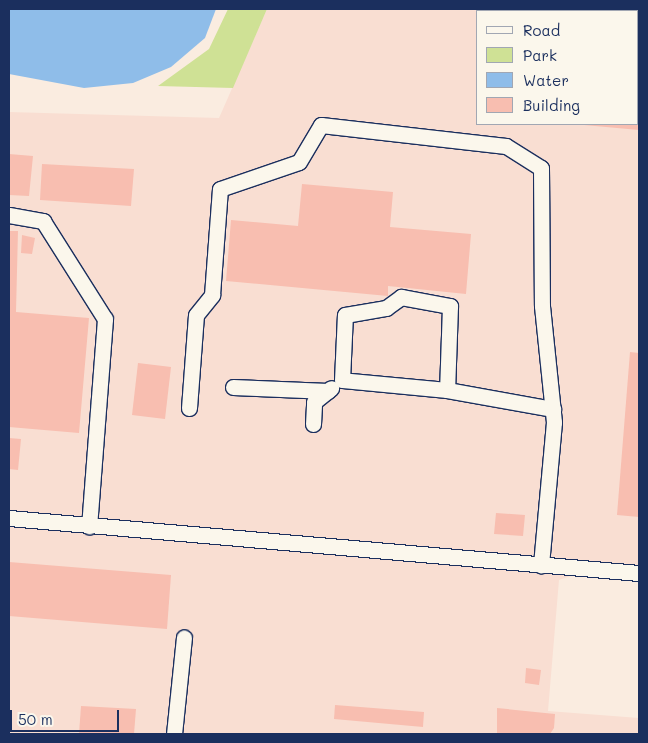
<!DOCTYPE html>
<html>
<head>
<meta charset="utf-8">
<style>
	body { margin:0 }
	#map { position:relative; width:648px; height:743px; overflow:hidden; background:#faece0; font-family:Mali,sans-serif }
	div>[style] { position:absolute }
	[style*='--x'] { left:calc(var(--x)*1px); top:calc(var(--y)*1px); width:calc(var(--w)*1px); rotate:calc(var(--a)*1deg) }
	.built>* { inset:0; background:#f9ded2 }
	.green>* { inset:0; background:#cfe195 }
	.water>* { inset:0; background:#8fbde9 }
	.building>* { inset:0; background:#f8beb0 }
	.roads { filter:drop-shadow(1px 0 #1b2f5e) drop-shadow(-1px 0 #1b2f5e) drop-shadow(0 1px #1b2f5e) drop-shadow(0 -1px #1b2f5e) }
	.minor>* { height:15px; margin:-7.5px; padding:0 7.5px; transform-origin:7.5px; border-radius:7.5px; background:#fbf7ec }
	span { translate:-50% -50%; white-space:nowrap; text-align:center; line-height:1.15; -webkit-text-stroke:4.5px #fbf7ec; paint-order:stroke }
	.frame { position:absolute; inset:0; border:10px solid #1b2f5e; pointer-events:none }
	.legend { position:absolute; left:476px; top:10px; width:162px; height:115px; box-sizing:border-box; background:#fbf7ec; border:1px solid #a1a7b3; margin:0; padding:6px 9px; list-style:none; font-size:15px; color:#1b2f5e }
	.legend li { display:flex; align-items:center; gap:10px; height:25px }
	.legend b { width:25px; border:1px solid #a1a7b3 }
	.scale { position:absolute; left:10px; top:710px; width:109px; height:22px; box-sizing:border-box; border:2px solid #1b2f5e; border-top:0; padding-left:6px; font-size:15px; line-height:18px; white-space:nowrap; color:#1b2f5e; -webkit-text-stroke:4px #fbf7ec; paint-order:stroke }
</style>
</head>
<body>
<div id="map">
	<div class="built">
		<i style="clip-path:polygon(evenodd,267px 9px,639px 9px,639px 566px,608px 563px,559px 580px,548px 711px,639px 718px,639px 734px,9px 734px,9px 112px,219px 118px,267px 9px,477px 11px,637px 11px,637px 124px,477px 124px,477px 11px)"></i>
	</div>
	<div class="green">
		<i style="clip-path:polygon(228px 9px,267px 9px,233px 88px,158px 86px,209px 49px)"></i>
	</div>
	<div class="water">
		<i style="clip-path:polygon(9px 9px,216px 9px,205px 38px,171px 67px,133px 83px,84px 88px,9px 74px)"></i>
	</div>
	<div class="building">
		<i style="clip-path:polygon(637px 44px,639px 130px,584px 125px,637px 124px)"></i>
		<i style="clip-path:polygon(9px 154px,33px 156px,29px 196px,9px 195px)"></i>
		<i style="clip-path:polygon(42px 164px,134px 169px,131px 206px,40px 200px)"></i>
		<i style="clip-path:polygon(302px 184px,393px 192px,390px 227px,471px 234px,466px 294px,388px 286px,388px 296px,226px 281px,231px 220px,298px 226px)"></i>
		<i style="clip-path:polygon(9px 231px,18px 231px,16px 312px,89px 318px,79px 433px,9px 427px)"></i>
		<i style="clip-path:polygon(22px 235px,35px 238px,32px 254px,21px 253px)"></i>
		<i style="clip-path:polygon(630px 352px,639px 353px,639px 517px,617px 515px)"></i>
		<i style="clip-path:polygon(138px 363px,171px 367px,165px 419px,132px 415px)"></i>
		<i style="clip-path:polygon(9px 438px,21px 439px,18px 470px,9px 469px)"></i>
		<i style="clip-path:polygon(496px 513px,525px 515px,523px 536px,494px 534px)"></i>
		<i style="clip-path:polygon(9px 562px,171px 575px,167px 629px,9px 616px)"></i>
		<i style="clip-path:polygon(526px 668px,541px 670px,539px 685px,525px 683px)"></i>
		<i style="clip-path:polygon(335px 705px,424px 712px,423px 727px,334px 719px)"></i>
		<i style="clip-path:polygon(81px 706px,136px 709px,134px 734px,79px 734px)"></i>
		<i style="clip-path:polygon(497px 708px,555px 714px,554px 728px,550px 734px,497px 734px)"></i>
	</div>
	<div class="roads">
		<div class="minor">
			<i style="--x:9;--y:215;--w:35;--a:10"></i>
			<i style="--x:43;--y:221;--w:116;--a:57.7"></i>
			<i style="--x:105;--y:319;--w:208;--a:94.4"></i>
			<i style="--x:233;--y:387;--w:95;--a:2.4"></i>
			<i style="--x:447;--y:390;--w:105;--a:-174.6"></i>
			<i style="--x:342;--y:380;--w:65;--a:-87.4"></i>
			<i style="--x:345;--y:315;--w:42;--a:-9.7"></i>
			<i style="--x:386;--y:308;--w:19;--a:-36"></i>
			<i style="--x:401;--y:297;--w:50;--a:10.4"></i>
			<i style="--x:450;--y:306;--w:84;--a:92"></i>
			<i style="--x:447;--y:390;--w:108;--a:10.2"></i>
			<i style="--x:189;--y:408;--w:93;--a:-85.7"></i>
			<i style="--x:196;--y:315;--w:26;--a:-51"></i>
			<i style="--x:212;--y:295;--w:106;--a:-85.7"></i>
			<i style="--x:220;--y:189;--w:83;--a:-18.9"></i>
			<i style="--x:299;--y:162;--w:43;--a:-59.3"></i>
			<i style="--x:321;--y:125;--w:186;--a:6.5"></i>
			<i style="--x:506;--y:146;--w:41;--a:32.2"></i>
			<i style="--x:541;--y:168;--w:138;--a:89.6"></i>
			<i style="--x:542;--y:306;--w:117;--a:84.1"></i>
			<i style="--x:554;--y:422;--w:144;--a:95.2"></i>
			<i style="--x:313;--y:424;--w:22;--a:-87"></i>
			<i style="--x:314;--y:402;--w:22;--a:-39"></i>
			<i style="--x:9;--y:518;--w:632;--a:4.99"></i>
			<i style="--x:174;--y:734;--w:97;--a:-84.1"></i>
		</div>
	</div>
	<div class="frame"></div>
	<ul class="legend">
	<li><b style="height:6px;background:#fbf7ec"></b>Road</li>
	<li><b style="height:14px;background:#cfe195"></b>Park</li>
	<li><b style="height:14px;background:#8fbde9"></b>Water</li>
	<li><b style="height:14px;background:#f8beb0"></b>Building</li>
	</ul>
	<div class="scale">50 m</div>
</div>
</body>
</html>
